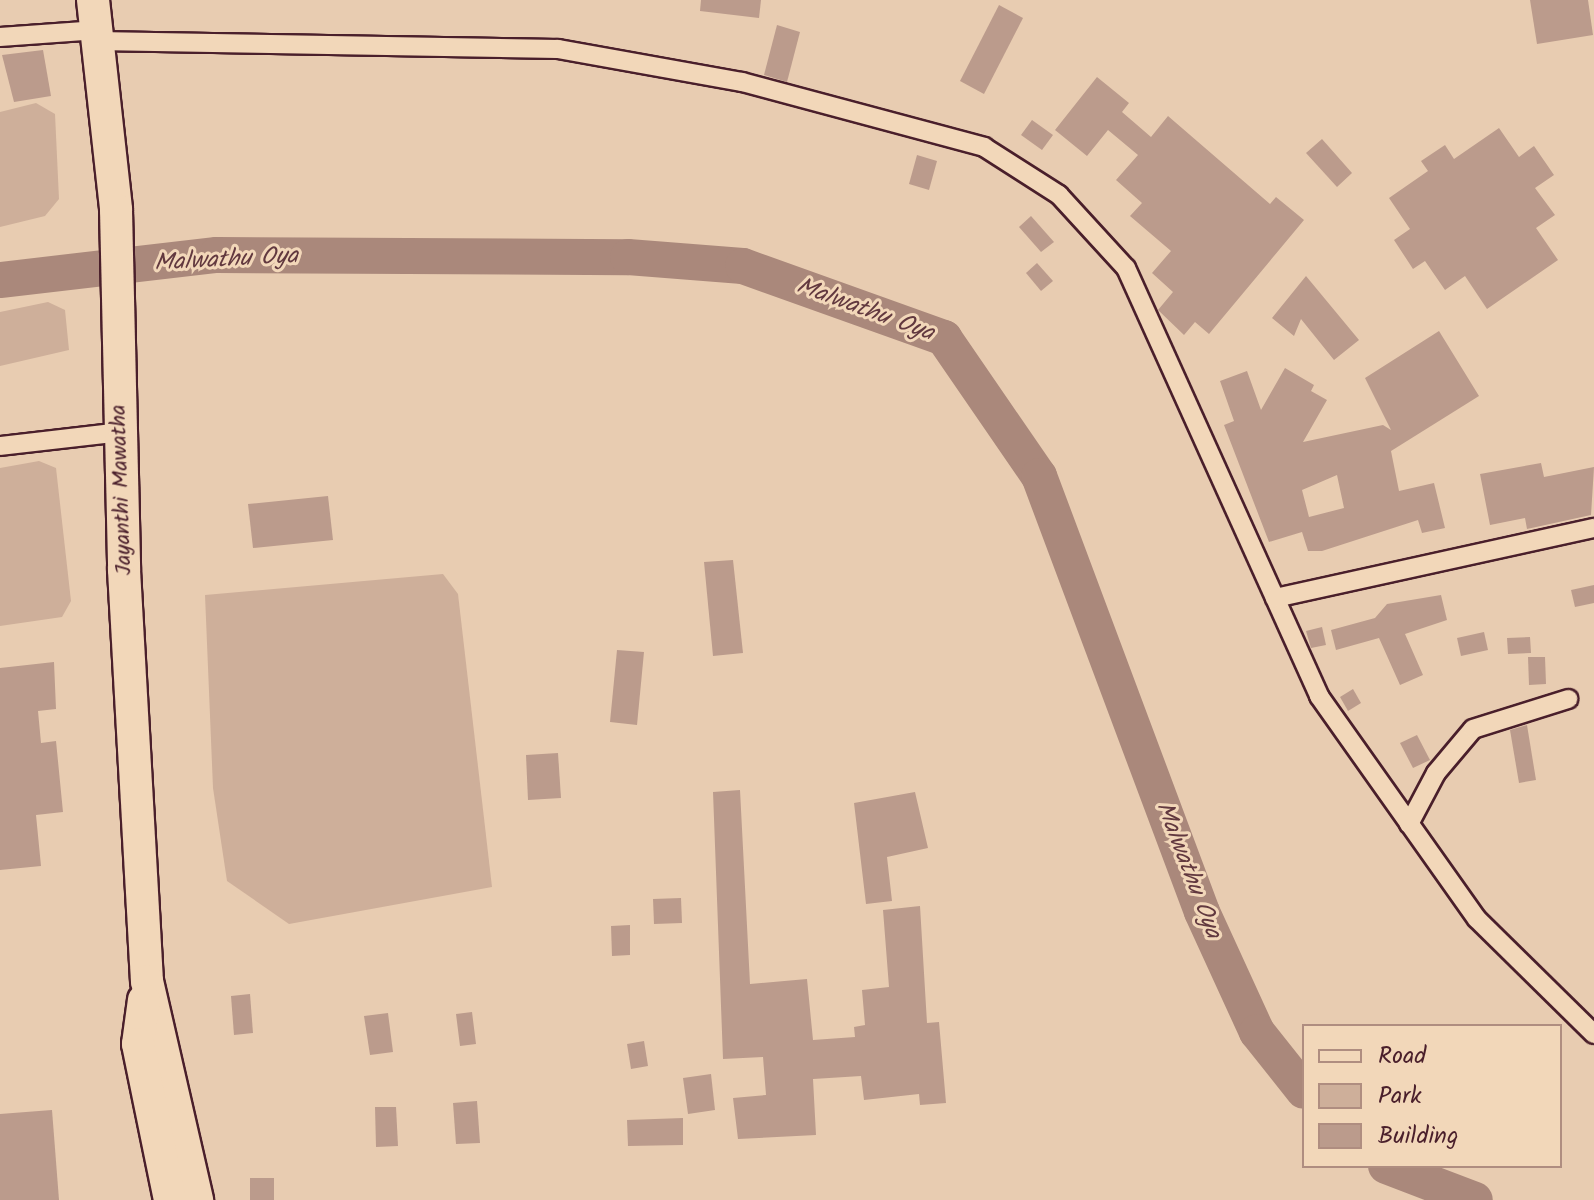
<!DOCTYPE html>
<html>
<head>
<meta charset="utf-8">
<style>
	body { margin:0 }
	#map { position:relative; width:1594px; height:1200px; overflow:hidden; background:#e8ccb1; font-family:Kalam,sans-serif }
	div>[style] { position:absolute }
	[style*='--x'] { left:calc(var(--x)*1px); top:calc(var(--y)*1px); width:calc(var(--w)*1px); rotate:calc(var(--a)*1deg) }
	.green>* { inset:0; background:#ceaf9a }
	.river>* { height:36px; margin:-18px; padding:0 18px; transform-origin:18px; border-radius:18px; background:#aa887b }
	.building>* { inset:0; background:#bb9b8c }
	.roads { filter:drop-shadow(2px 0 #4a1f2b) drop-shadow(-2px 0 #4a1f2b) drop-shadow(0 2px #4a1f2b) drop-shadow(0 -2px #4a1f2b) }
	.street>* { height:18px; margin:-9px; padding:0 9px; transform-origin:9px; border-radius:9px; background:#f2d7b9 }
	.highway>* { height:32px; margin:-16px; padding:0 16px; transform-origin:16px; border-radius:16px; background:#f2d7b9 }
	span { translate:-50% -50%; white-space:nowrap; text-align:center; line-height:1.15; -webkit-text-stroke:6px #f2d7b9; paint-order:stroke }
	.street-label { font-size:22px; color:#4a1f2b }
	.water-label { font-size:24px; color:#62393f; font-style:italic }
	.legend { position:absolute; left:1302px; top:1024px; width:260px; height:144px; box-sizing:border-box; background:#f2d7b9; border:2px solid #af8d80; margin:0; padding:10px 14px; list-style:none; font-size:24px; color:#4a1f2b }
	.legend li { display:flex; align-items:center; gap:16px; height:40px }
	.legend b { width:40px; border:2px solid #af8d80 }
</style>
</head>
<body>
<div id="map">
	<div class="green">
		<i style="clip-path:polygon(36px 103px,55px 114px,59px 199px,45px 216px,0 227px,0 112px)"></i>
		<i style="clip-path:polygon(48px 302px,65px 310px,69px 350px,0 366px,0 312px)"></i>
		<i style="clip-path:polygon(39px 461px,56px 468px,71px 601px,62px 617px,0 626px,0 468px)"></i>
		<i style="clip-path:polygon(443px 574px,458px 594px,492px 887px,289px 924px,227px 881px,213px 788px,205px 595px)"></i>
	</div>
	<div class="river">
		<i style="--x:0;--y:280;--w:218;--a:-6.6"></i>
		<i style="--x:217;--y:255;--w:411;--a:0.3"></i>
		<i style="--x:628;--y:257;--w:115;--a:4.5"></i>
		<i style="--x:743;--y:266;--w:214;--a:19.7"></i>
		<i style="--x:944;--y:338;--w:168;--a:55.5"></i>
		<i style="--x:1039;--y:476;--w:465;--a:69.5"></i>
		<i style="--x:1202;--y:912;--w:132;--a:65.4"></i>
		<i style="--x:1257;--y:1032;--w:75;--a:51.5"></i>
		<i style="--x:1386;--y:1166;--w:95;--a:20.9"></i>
	</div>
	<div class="building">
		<i style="clip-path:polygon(701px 0,761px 0,759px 18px,700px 11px)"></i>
		<i style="clip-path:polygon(1530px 0,1588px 0,1593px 35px,1537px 44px)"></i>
		<i style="clip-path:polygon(999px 5px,1023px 18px,984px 94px,960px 81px)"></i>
		<i style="clip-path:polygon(777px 25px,800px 32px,787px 82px,764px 75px)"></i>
		<i style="clip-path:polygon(43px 50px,51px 96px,14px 102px,2px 55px)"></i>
		<i style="clip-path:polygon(1097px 77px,1129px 103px,1122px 112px,1151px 137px,1168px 116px,1270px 204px,1276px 197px,1304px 220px,1209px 334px,1195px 322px,1184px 335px,1158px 310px,1173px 292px,1152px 273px,1171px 251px,1130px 216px,1142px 203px,1116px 180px,1138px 155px,1108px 130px,1087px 156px,1055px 130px)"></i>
		<i style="clip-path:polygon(1032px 120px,1053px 135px,1042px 150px,1021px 135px)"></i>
		<i style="clip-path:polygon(1499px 128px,1519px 157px,1534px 146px,1554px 175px,1535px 188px,1555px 215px,1536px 228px,1558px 260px,1487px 309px,1465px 276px,1445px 290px,1425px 261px,1413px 269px,1394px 240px,1410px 229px,1389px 198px,1428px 171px,1421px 161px,1445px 145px,1454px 159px)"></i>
		<i style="clip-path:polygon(1322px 139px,1352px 173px,1337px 187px,1306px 153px)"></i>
		<i style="clip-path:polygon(917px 155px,937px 161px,929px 190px,909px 184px)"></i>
		<i style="clip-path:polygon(1031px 216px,1054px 242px,1041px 252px,1019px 227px)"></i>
		<i style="clip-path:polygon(1037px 263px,1053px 281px,1041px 291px,1026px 273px)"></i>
		<i style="clip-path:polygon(1306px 276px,1359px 340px,1334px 360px,1301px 319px,1294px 336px,1272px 318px)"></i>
		<i style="clip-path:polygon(evenodd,1439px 331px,1479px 396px,1391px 451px,1399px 491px,1434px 483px,1445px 528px,1422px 533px,1418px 520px,1322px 551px,1308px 551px,1302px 532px,1269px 542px,1224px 425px,1234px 421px,1220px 381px,1247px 371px,1261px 410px,1285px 368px,1314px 385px,1311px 391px,1327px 400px,1303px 442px,1383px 425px,1391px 430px,1365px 378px,1439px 331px,1337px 475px,1344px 508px,1309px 517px,1302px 490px,1337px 475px)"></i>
		<i style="clip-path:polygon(1541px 463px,1544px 477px,1594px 467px,1591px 515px,1527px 529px,1525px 518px,1490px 525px,1480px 474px)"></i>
		<i style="clip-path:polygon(328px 496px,333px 540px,253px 548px,248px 504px)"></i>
		<i style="clip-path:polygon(733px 560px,743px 653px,713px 656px,704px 562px)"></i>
		<i style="clip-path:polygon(1594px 585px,1594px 603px,1575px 607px,1571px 590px)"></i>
		<i style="clip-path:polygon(1441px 595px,1447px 620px,1405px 634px,1423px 675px,1400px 685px,1379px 638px,1336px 650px,1331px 630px,1375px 618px,1387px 604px)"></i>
		<i style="clip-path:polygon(1322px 627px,1326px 645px,1311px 648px,1306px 631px)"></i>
		<i style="clip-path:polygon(1484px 632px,1488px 650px,1461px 656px,1457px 638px)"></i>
		<i style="clip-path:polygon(1530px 637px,1531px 653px,1508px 654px,1507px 638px)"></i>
		<i style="clip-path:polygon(617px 650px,644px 652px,637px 725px,610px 722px)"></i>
		<i style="clip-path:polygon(1528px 657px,1545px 657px,1546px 684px,1529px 685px)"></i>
		<i style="clip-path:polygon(54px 662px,56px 709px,38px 711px,41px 743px,56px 741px,63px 812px,36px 815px,41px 866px,0 870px,0 668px)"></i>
		<i style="clip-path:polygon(1353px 689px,1361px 703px,1348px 711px,1340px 697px)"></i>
		<i style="clip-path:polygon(1527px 725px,1536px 780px,1519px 783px,1510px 730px)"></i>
		<i style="clip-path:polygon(1417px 735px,1430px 760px,1413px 768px,1400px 743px)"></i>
		<i style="clip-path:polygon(558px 753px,561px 798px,528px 800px,526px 755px)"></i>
		<i style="clip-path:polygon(740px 790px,750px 984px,807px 979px,813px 1040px,855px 1037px,854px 1027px,865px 1025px,862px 990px,889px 987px,883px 910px,920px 906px,927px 1023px,939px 1022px,946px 1103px,920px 1105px,919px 1094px,864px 1100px,861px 1076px,813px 1079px,816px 1135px,738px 1139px,733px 1098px,766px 1095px,763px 1057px,723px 1059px,713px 792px)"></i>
		<i style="clip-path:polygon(915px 792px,928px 848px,887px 857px,892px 901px,866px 904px,854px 803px)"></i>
		<i style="clip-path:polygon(681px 898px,682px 923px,654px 924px,653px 899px)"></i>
		<i style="clip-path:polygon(630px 925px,630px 955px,612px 956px,611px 926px)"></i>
		<i style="clip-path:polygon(250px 994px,253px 1033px,234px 1035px,231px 996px)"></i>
		<i style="clip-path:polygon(472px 1012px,476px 1044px,460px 1046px,456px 1014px)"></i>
		<i style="clip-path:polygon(388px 1013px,393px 1052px,370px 1055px,364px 1016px)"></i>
		<i style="clip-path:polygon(644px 1041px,648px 1066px,631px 1069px,627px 1044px)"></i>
		<i style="clip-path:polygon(711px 1074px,715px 1110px,688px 1114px,683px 1078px)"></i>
		<i style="clip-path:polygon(477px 1101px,480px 1143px,456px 1144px,453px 1103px)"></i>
		<i style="clip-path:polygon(375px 1107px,396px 1107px,398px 1146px,376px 1147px)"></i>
		<i style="clip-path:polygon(52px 1110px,59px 1200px,0 1200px,0 1114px)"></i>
		<i style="clip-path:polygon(683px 1118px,683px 1145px,628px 1146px,627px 1120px)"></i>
		<i style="clip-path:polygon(250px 1178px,274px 1178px,274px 1200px,250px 1200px)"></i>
	</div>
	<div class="roads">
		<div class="street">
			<i style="--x:0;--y:37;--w:84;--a:-4.1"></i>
			<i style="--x:97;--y:41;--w:461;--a:1"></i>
			<i style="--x:558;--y:49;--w:187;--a:10.2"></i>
			<i style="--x:742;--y:82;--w:251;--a:15"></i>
			<i style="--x:984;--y:147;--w:89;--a:32.6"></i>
			<i style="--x:1059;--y:195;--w:99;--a:47.5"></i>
			<i style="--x:1126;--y:268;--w:470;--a:65.7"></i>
			<i style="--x:1319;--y:696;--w:273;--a:54.7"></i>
			<i style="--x:1477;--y:919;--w:164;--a:44.5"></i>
			<i style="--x:0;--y:446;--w:122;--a:-6.6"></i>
			<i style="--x:1275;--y:598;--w:327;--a:-12.4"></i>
			<i style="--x:1409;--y:824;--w:58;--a:-62.1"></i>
			<i style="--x:1436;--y:773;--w:57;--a:-49.9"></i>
			<i style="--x:1473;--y:729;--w:100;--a:-17.5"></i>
		</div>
		<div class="highway">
			<i style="--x:93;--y:0;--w:211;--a:83.7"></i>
			<i style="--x:116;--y:210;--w:360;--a:88.7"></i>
			<i style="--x:124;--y:570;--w:412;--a:86.8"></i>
			<i style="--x:147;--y:981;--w:225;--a:77.1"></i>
			<i style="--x:144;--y:1000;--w:44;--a:97.8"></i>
			<i style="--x:138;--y:1044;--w:159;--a:78.4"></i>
		</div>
	</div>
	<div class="street-label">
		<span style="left:122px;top:490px;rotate:-92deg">Jayanthi Mawatha</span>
	</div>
	<div class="water-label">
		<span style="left:226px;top:260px;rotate:-3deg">Malwathu Oya</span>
		<span style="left:865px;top:310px;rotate:20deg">Malwathu Oya</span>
		<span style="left:1188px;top:870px;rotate:69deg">Malwathu Oya</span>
	</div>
	<ul class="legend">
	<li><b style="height:10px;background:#f2d7b9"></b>Road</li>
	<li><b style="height:22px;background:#ceaf9a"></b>Park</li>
	<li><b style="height:22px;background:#bb9b8c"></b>Building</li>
	</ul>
</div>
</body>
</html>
